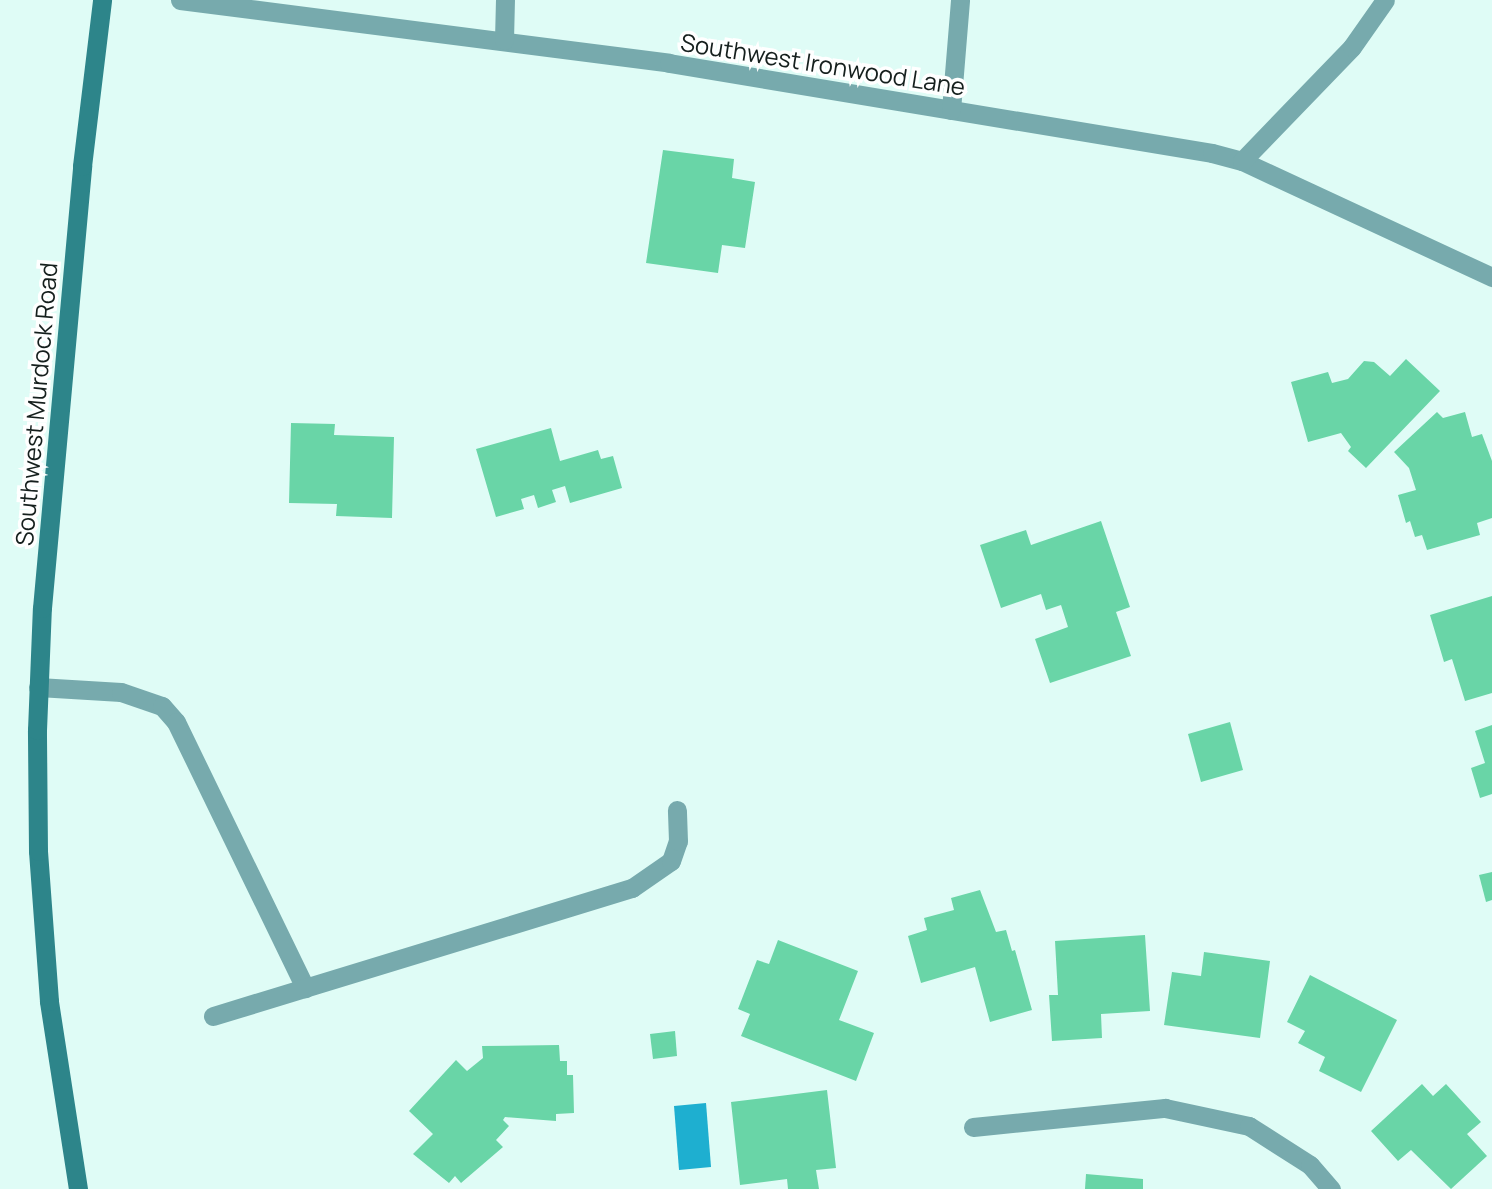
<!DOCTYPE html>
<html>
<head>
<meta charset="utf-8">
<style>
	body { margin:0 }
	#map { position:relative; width:1492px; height:1189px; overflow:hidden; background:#dffcf6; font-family:Manrope,sans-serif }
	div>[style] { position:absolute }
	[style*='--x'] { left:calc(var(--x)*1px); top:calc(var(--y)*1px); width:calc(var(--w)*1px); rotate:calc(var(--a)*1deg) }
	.water>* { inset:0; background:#1eafd0 }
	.building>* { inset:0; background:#69d5a7 }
	.minor>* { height:19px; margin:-9.5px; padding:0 9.5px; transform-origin:9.5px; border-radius:9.5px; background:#77aaad }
	.secondary>* { height:19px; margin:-9.5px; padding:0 9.5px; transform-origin:9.5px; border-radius:9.5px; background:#2d858a }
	span { translate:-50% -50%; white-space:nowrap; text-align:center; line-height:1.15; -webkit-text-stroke:7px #fff; paint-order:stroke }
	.street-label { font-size:24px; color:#151f1d }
</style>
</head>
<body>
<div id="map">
	<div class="water">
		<i style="clip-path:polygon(706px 1103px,711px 1167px,679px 1170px,674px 1106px)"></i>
	</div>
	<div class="building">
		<i style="clip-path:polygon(663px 150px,734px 159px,732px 178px,755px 182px,745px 248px,722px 245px,718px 273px,646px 263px)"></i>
		<i style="clip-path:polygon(1406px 359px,1440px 391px,1366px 468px,1348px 451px,1351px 447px,1341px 433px,1308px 442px,1291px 382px,1328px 372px,1332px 383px,1348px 379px,1364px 361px,1374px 362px,1390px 376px)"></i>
		<i style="clip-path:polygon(1437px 412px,1443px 418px,1465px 412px,1472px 437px,1482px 434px,1492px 461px,1492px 518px,1477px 523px,1480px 535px,1427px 550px,1422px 535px,1415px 537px,1410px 521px,1406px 523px,1398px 495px,1416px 490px,1409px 468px,1394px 452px)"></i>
		<i style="clip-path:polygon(291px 423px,335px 424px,334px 435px,394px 437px,392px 518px,336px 516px,337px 504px,289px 503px)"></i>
		<i style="clip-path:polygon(551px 428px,560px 461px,598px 450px,601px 459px,613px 456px,622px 488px,570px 503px,565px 486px,552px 490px,556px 502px,538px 508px,534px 495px,521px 499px,524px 509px,496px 517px,476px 449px)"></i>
		<i style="clip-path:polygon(1101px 521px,1130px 607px,1116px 612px,1131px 656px,1050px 683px,1035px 639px,1068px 627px,1061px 605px,1046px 610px,1041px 594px,1001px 608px,980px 545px,1026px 530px,1031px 545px)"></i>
		<i style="clip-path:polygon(1492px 596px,1492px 693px,1465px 701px,1452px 659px,1444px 662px,1430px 615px)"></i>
		<i style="clip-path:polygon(1230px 722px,1243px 770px,1201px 782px,1188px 734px)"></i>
		<i style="clip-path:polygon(1492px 725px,1492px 794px,1480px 798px,1471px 768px,1485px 763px,1475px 731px)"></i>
		<i style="clip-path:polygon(1492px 872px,1492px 900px,1486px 902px,1479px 875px)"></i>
		<i style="clip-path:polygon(980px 890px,996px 932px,1006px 930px,1012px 951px,1015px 950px,1032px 1010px,990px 1022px,975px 967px,921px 983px,908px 936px,927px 930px,924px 918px,954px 910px,951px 898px)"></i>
		<i style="clip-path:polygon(1145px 935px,1150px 1011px,1101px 1014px,1102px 1038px,1052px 1041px,1049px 995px,1058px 995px,1055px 941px)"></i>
		<i style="clip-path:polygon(778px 940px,858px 971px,839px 1020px,874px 1033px,856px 1081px,741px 1036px,750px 1014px,738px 1009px,757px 960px,769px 964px)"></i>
		<i style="clip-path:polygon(1204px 952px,1270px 961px,1260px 1038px,1164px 1025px,1172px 972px,1201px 976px)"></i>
		<i style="clip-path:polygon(1310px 975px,1397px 1020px,1361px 1092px,1319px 1071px,1325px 1057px,1298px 1043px,1305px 1031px,1287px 1022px)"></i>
		<i style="clip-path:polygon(675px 1031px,677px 1056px,653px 1059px,650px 1034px)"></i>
		<i style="clip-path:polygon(559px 1045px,560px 1061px,567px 1061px,567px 1075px,573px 1075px,574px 1113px,556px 1114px,556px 1121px,505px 1117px,503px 1120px,509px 1126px,496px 1140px,503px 1147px,461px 1183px,455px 1176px,449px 1183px,413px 1154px,433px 1134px,409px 1111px,456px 1060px,467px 1071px,483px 1058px,482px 1046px)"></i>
		<i style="clip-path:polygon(1422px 1084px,1433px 1096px,1446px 1084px,1481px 1122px,1467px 1134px,1487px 1156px,1451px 1189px,1411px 1150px,1398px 1161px,1371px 1131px)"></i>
		<i style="clip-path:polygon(827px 1090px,836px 1168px,816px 1170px,819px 1189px,788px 1189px,787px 1179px,740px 1185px,731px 1102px)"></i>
		<i style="clip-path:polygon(1086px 1174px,1143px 1179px,1143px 1189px,1085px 1189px)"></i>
	</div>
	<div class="minor">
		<i style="--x:180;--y:0;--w:493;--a:7.3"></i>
		<i style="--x:669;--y:63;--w:550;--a:9.41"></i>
		<i style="--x:1212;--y:153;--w:31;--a:15"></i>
		<i style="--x:1242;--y:161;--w:276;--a:24.9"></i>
		<i style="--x:504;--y:40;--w:40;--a:-88.6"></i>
		<i style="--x:951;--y:110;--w:110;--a:-85.3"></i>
		<i style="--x:1242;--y:161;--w:158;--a:-46"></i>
		<i style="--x:1352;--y:47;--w:57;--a:-54.9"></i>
		<i style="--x:38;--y:687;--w:83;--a:3.4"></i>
		<i style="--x:121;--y:692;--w:43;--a:18.9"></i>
		<i style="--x:162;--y:706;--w:21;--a:49"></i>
		<i style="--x:176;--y:722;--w:296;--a:64.1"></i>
		<i style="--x:213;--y:1016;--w:438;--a:-17"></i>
		<i style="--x:632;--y:888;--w:47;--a:-34.7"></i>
		<i style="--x:671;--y:861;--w:21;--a:-71"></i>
		<i style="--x:678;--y:841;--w:31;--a:-92"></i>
		<i style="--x:973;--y:1127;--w:193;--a:-5.7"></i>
		<i style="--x:1165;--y:1108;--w:86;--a:12.1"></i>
		<i style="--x:1249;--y:1126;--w:72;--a:32.6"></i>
		<i style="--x:1310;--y:1165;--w:32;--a:49"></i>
	</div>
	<div class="secondary">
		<i style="--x:78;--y:1189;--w:190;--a:-98.8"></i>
		<i style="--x:49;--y:1001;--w:150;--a:-94.2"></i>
		<i style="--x:38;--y:851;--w:121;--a:-90.5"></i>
		<i style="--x:37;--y:730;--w:122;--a:-87.7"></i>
		<i style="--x:42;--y:608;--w:444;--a:-84.8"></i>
		<i style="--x:82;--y:166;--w:167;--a:-83.1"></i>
	</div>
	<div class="street-label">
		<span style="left:823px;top:64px;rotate:9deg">Southwest Ironwood Lane</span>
		<span style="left:36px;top:404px;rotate:-85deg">Southwest Murdock Road</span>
	</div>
</div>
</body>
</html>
